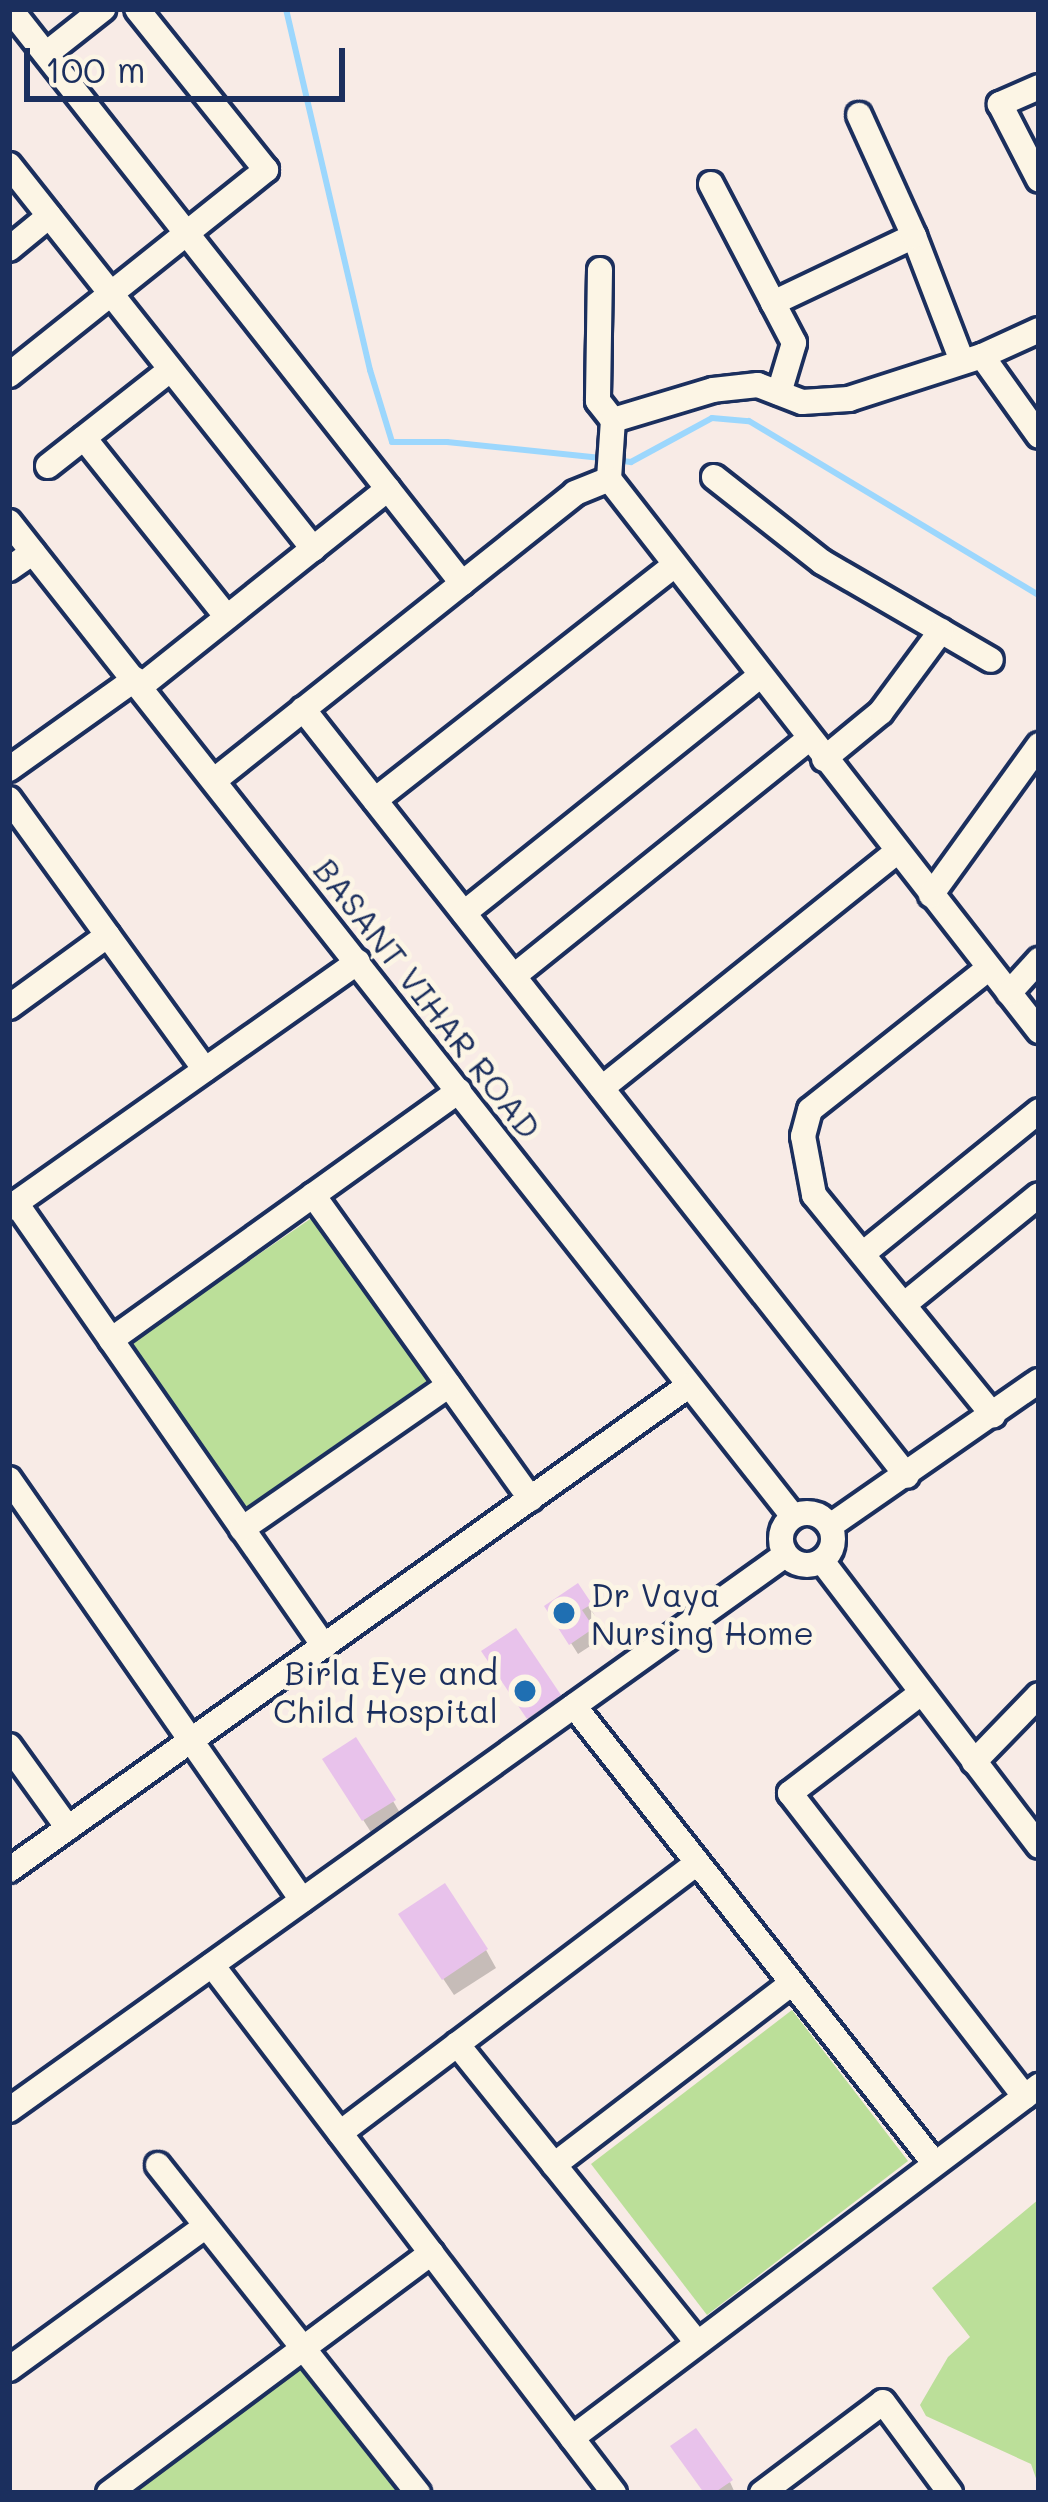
<!DOCTYPE html>
<html>
<head>
<meta charset="utf-8">
<style>
	body { margin:0 }
	#map { position:relative; width:1048px; height:2502px; overflow:hidden; background:#f8ebe6; font-family:Mali,sans-serif }
	div>[style] { position:absolute }
	[style*='--x'] { left:calc(var(--x)*1px); top:calc(var(--y)*1px); width:calc(var(--w)*1px); rotate:calc(var(--a)*1deg) }
	.green>* { inset:0; background:#bbdf99 }
	.shadow>* { inset:0; background:#0003 }
	.stream>* { height:6px; margin:-3px; padding:0 3px; transform-origin:3px; border-radius:3px; background:#9cd7fd }
	.building>* { inset:0; background:#e8c2eb }
	.roads { filter:drop-shadow(3px 0 #1b2f5e) drop-shadow(-3px 0 #1b2f5e) drop-shadow(0 3px #1b2f5e) drop-shadow(0 -3px #1b2f5e) }
	.minor>* { height:24px; margin:-12px; padding:0 12px; transform-origin:12px; border-radius:12px; background:#fcf5e5 }
	.minor>.ring { margin:-12px; padding:0; box-sizing:content-box; background:none; border:24px solid #fcf5e5; border-radius:50% }
	.dots>* { width:33px; height:33px; translate:-50% -50%; box-sizing:border-box; border:6px solid #fcf5e5; border-radius:50% }
	span { translate:-50% -50%; white-space:nowrap; text-align:center; line-height:1.15; -webkit-text-stroke:10px #fcf5e5; paint-order:stroke }
	.street-label { font-size:33px; color:#1b2f5e }
	.poi-label { font-size:33px; color:#1b2f5e }
	.left { translate:0 -50%; text-align:left }
	.right { translate:-100% -50%; text-align:right }
	.frame { position:absolute; inset:0; border:12px solid #1b2f5e; pointer-events:none }
	.scale { position:absolute; left:24px; top:48px; width:321px; height:54px; box-sizing:border-box; border:6px solid #1b2f5e; border-top:0; padding-left:15px; font-size:36px; line-height:42px; white-space:nowrap; color:#1b2f5e; -webkit-text-stroke:9px #fcf5e5; paint-order:stroke }
</style>
</head>
<body>
<div id="map">
	<div class="green">
		<i style="clip-path:polygon(313px 1217px,427px 1381px,245px 1508px,130px 1343px)"></i>
		<i style="clip-path:polygon(792px 2010px,908px 2161px,707px 2315px,591px 2164px)"></i>
		<i style="clip-path:polygon(1039px 2199px,1039px 2487px,1031px 2464px,926px 2416px,920px 2405px,948px 2357px,970px 2337px,932px 2288px)"></i>
		<i style="clip-path:polygon(302px 2364px,400px 2493px,131px 2493px)"></i>
	</div>
	<div class="shadow">
		<i style="clip-path:polygon(578px 1587px,595px 1616px,587px 1622px,598px 1641px,578px 1654px,548px 1607px)"></i>
		<i style="clip-path:polygon(495px 1669px,558px 1697px,568px 1714px,539px 1735px)"></i>
		<i style="clip-path:polygon(336px 1777px,393px 1801px,403px 1818px,374px 1837px)"></i>
		<i style="clip-path:polygon(412px 1932px,486px 1950px,496px 1968px,454px 1995px)"></i>
		<i style="clip-path:polygon(730px 2482px,735px 2493px,705px 2493px)"></i>
	</div>
	<div class="stream">
		<i style="--x:286;--y:9;--w:371;--a:76.9"></i>
		<i style="--x:370;--y:370;--w:75;--a:73"></i>
		<i style="--x:392;--y:442;--w:55;--a:0"></i>
		<i style="--x:447;--y:442;--w:155;--a:5.9"></i>
		<i style="--x:614;--y:460;--w:17;--a:7"></i>
		<i style="--x:631;--y:462;--w:92;--a:-28.5"></i>
		<i style="--x:712;--y:418;--w:37;--a:5"></i>
		<i style="--x:749;--y:421;--w:338;--a:31"></i>
	</div>
	<div class="building">
		<i style="clip-path:polygon(578px 1583px,592px 1604px,582px 1610px,594px 1628px,569px 1645px,544px 1606px)"></i>
		<i style="clip-path:polygon(516px 1628px,561px 1695px,527px 1719px,481px 1651px)"></i>
		<i style="clip-path:polygon(356px 1737px,396px 1800px,362px 1821px,322px 1759px)"></i>
		<i style="clip-path:polygon(445px 1883px,488px 1949px,442px 1980px,398px 1914px)"></i>
		<i style="clip-path:polygon(696px 2428px,733px 2480px,714px 2493px,704px 2493px,670px 2446px)"></i>
	</div>
	<div class="roads">
		<div class="minor">
			<i style="--x:10;--y:9;--w:731;--a:51.78"></i>
			<i style="--x:46;--y:54;--w:73;--a:-38.3"></i>
			<i style="--x:1039;--y:87;--w:43;--a:156.4"></i>
			<i style="--x:1000;--y:104;--w:85;--a:62.8"></i>
			<i style="--x:9;--y:165;--w:490;--a:51.6"></i>
			<i style="--x:711;--y:184;--w:179;--a:62.4"></i>
			<i style="--x:794;--y:343;--w:52;--a:106.7"></i>
			<i style="--x:914;--y:236;--w:134;--a:69"></i>
			<i style="--x:9;--y:249;--w:52;--a:-39.5"></i>
			<i style="--x:600;--y:270;--w:131;--a:90.9"></i>
			<i style="--x:598;--y:401;--w:24;--a:52"></i>
			<i style="--x:773;--y:303;--w:156;--a:-25.4"></i>
			<i style="--x:914;--y:236;--w:133;--a:-114.4"></i>
			<i style="--x:1039;--y:330;--w:63;--a:155.5"></i>
			<i style="--x:982;--y:356;--w:140;--a:162.1"></i>
			<i style="--x:849;--y:399;--w:47;--a:176.3"></i>
			<i style="--x:802;--y:402;--w:47;--a:-158.9"></i>
			<i style="--x:758;--y:385;--w:45;--a:173.7"></i>
			<i style="--x:713;--y:390;--w:104;--a:163.3"></i>
			<i style="--x:613;--y:420;--w:59;--a:93.9"></i>
			<i style="--x:609;--y:479;--w:700;--a:52.08"></i>
			<i style="--x:982;--y:356;--w:98;--a:54.5"></i>
			<i style="--x:9;--y:375;--w:329;--a:-38.6"></i>
			<i style="--x:266;--y:170;--w:206;--a:-128.7"></i>
			<i style="--x:84;--y:438;--w:229;--a:51.4"></i>
			<i style="--x:48;--y:466;--w:155;--a:-38.2"></i>
			<i style="--x:714;--y:477;--w:137;--a:38.2"></i>
			<i style="--x:822;--y:562;--w:195;--a:30.1"></i>
			<i style="--x:9;--y:522;--w:1266;--a:51.74"></i>
			<i style="--x:9;--y:569;--w:29;--a:-35"></i>
			<i style="--x:141;--y:686;--w:316;--a:-38.6"></i>
			<i style="--x:303;--y:709;--w:976;--a:51.78"></i>
			<i style="--x:824;--y:759;--w:74;--a:-39.5"></i>
			<i style="--x:881;--y:712;--w:101;--a:-53.5"></i>
			<i style="--x:9;--y:769;--w:155;--a:-35.5"></i>
			<i style="--x:216;--y:779;--w:459;--a:-38.5"></i>
			<i style="--x:575;--y:493;--w:37;--a:-22"></i>
			<i style="--x:9;--y:799;--w:334;--a:54.1"></i>
			<i style="--x:375;--y:800;--w:379;--a:-38.1"></i>
			<i style="--x:931;--y:895;--w:185;--a:-54.2"></i>
			<i style="--x:464;--y:913;--w:378;--a:-38.7"></i>
			<i style="--x:989;--y:968;--w:228;--a:141.6"></i>
			<i style="--x:810;--y:1110;--w:27;--a:105"></i>
			<i style="--x:803;--y:1136;--w:60;--a:79.4"></i>
			<i style="--x:814;--y:1195;--w:284;--a:50.9"></i>
			<i style="--x:514;--y:976;--w:377;--a:-38.8"></i>
			<i style="--x:1009;--y:993;--w:45;--a:-47.7"></i>
			<i style="--x:9;--y:1007;--w:122;--a:-36"></i>
			<i style="--x:602;--y:1088;--w:378;--a:-38.7"></i>
			<i style="--x:313;--y:1195;--w:374;--a:54.4"></i>
			<i style="--x:16;--y:1203;--w:540;--a:55.19"></i>
			<i style="--x:9;--y:1208;--w:427;--a:-35.2"></i>
			<i style="--x:865;--y:1252;--w:224;--a:-39"></i>
			<i style="--x:906;--y:1303;--w:171;--a:-39.1"></i>
			<i style="--x:111;--y:1340;--w:428;--a:-35.6"></i>
			<i style="--x:9;--y:1479;--w:513;--a:55.16"></i>
			<i class="ring" style="left:781px;top:1513px;width:28px;height:28px"></i>
			<i style="--x:830;--y:1526;--w:254;--a:-34.8"></i>
			<i style="--x:242;--y:1529;--w:252;--a:-34.8"></i>
			<i style="--x:822;--y:1561;--w:358;--a:52.7"></i>
			<i style="--x:921;--y:1693;--w:165;--a:142.6"></i>
			<i style="--x:790;--y:1793;--w:384;--a:52.3"></i>
			<i style="--x:574;--y:1706;--w:583;--a:51.75"></i>
			<i style="--x:9;--y:1746;--w:101;--a:54.3"></i>
			<i style="--x:974;--y:1762;--w:93;--a:-45.9"></i>
			<i style="--x:9;--y:1870;--w:834;--a:-35.48"></i>
			<i style="--x:212;--y:1965;--w:664;--a:52.72"></i>
			<i style="--x:457;--y:2044;--w:383;--a:51.2"></i>
			<i style="--x:9;--y:2110;--w:954;--a:-35.57"></i>
			<i style="--x:340;--y:2133;--w:448;--a:-37.1"></i>
			<i style="--x:158;--y:2165;--w:419;--a:51.6"></i>
			<i style="--x:554;--y:2165;--w:300;--a:-37.4"></i>
			<i style="--x:9;--y:2369;--w:243;--a:-36"></i>
			<i style="--x:572;--y:2438;--w:585;--a:-37.01"></i>
			<i style="--x:109;--y:2493;--w:402;--a:-36.7"></i>
			<i style="--x:762;--y:2493;--w:151;--a:-36.9"></i>
			<i style="--x:883;--y:2402;--w:113;--a:53.6"></i>
		</div>
	</div>
	<div class="dots">
		<i style="left:564px;top:1613px;background:#1f6fb2"></i>
		<i style="left:525px;top:1691px;background:#1f6fb2"></i>
	</div>
	<div class="street-label">
		<span style="left:428px;top:998px;rotate:52deg">BASANT VIHAR ROAD</span>
	</div>
	<div class="poi-label">
		<span class="left" style="left:591px;top:1613px">Dr Vaya<br>Nursing Home</span>
		<span class="right" style="left:498px;top:1691px">Birla Eye and<br>Child Hospital</span>
	</div>
	<div class="frame"></div>
	<div class="scale">100 m</div>
</div>
</body>
</html>
